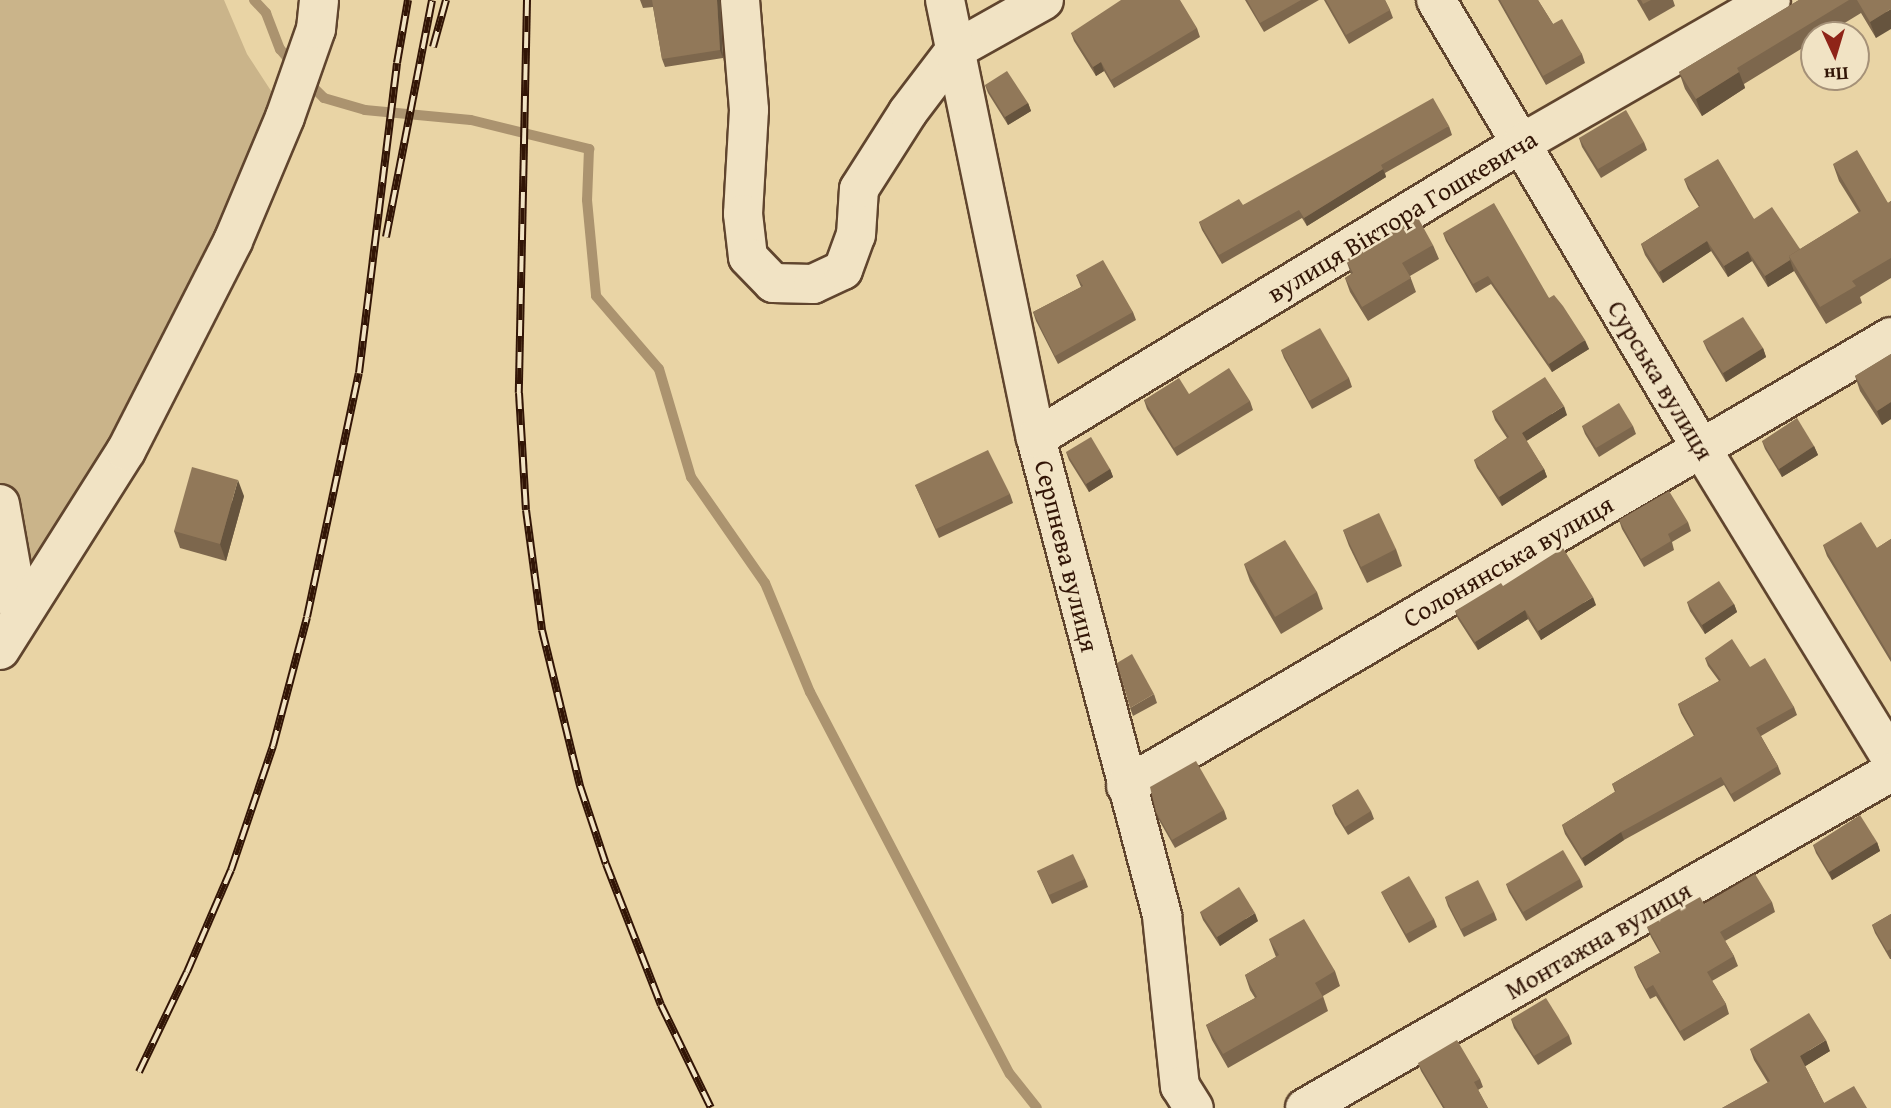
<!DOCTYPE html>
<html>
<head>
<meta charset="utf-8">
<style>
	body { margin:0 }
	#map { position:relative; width:1891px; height:1108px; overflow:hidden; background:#e9d4a5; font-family:"Gentium Book Plus",serif }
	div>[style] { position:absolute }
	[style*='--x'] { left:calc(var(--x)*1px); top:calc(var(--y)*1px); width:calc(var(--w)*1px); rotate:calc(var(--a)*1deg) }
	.green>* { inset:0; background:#cab48a }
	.stream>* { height:10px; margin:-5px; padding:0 5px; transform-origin:5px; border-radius:5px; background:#ab936f }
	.roads { filter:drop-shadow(2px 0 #60452e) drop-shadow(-2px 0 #60452e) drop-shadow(0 2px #60452e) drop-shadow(0 -2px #60452e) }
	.minor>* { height:38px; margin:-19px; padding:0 19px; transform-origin:19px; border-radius:19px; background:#f1e3c4 }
	.rail>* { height:8px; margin-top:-4px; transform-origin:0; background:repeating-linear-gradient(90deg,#f1e3c4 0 16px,#321506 0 32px); box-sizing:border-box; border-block:2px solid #321506 }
	.wall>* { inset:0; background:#7d674d }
	.shaded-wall>* { inset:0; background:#66543e }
	.building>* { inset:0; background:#917859 }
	span { translate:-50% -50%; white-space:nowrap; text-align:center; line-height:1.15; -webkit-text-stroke:5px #f1e3c4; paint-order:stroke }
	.street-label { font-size:26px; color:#321506 }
	.north { position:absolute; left:1800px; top:21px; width:70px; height:70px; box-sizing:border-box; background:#f1e3c4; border:2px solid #a59178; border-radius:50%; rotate:176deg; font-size:19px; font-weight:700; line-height:28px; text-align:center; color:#321506 }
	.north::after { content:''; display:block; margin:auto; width:24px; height:32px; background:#8f2418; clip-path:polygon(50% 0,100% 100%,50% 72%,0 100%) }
</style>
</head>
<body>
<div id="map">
	<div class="green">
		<i style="clip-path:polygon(0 0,224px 0,247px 54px,275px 97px,233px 241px,0 654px)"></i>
	</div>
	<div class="stream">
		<i style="--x:254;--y:0;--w:18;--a:47"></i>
		<i style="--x:266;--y:13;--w:39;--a:69"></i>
		<i style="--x:280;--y:49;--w:23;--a:50"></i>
		<i style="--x:305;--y:79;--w:27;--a:45"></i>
		<i style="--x:324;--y:98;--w:43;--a:16.3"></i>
		<i style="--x:365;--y:110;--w:106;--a:5.4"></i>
		<i style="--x:471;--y:120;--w:122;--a:13.8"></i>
		<i style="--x:589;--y:149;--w:51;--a:92.2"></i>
		<i style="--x:587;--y:200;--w:96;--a:84.6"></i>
		<i style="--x:596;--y:296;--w:96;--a:49.2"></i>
		<i style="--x:659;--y:369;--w:113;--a:73.5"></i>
		<i style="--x:691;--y:477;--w:129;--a:55.1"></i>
		<i style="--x:765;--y:583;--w:118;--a:67.6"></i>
		<i style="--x:810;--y:692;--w:431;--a:62.4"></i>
		<i style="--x:1010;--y:1074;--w:43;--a:51.5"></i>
	</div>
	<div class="roads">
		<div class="minor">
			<i style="--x:740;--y:0;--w:110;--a:85.3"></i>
			<i style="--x:749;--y:110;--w:104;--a:93.3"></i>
			<i style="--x:743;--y:214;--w:43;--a:83.4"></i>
			<i style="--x:748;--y:257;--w:36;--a:46"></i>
			<i style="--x:773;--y:283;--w:40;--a:1.4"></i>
			<i style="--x:813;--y:284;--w:33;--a:-25"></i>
			<i style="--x:843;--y:270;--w:37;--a:-70"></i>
			<i style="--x:856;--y:235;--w:46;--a:-86.3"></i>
			<i style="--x:859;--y:189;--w:91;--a:-57.5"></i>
			<i style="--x:908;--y:112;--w:78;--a:-52.8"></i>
			<i style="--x:955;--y:50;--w:102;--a:-29.3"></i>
			<i style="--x:945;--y:0;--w:447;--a:78.3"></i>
			<i style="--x:1036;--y:438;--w:494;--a:75.2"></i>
			<i style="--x:1162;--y:916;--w:171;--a:84"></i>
			<i style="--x:1180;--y:1086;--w:26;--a:58"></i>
			<i style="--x:1436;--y:0;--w:521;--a:59.39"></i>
			<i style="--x:1701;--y:448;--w:364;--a:58.5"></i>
			<i style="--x:1036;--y:438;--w:569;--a:-31.26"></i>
			<i style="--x:1522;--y:143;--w:287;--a:-29.9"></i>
			<i style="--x:0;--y:504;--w:114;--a:79.9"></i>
			<i style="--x:0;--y:650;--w:236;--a:-57.7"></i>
			<i style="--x:126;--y:451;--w:236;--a:-63"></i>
			<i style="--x:233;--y:241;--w:134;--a:-67.2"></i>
			<i style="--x:285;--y:117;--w:93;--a:-70.6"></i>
			<i style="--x:316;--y:29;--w:29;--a:-84"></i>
			<i style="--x:1126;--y:786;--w:887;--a:-30.41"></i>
			<i style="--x:1305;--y:1108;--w:675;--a:-29.83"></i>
		</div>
	</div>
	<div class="rail">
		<i style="--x:527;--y:0;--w:393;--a:91.2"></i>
		<i style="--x:519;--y:393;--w:117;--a:86.6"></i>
		<i style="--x:526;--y:510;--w:121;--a:82.4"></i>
		<i style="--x:542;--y:630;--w:161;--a:76.3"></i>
		<i style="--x:580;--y:786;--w:82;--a:71.6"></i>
		<i style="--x:606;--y:864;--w:151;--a:68.7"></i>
		<i style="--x:661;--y:1005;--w:114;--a:64.1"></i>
		<i style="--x:433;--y:47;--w:49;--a:-74.5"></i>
		<i style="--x:386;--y:237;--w:241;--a:-79"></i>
		<i style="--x:139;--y:1072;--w:111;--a:-64.4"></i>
		<i style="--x:187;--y:972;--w:111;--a:-66.7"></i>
		<i style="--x:231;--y:870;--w:131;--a:-71.3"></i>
		<i style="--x:273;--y:746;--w:133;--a:-75.2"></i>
		<i style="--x:307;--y:617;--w:249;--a:-78"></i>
		<i style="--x:359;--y:373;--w:312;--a:-83"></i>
		<i style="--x:397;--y:63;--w:64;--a:-80.1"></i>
	</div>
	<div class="wall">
		<i style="clip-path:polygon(640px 0,720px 0,723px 58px,665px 67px,662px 59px,653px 7px,643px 8px)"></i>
		<i style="clip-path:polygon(1245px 0,1319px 0,1264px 32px)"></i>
		<i style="clip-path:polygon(1324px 0,1385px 0,1390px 10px,1393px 18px,1349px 44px)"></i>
		<i style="clip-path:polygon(1498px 0,1538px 0,1553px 24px,1582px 54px,1585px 63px,1546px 85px)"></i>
		<i style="clip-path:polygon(1637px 0,1673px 0,1675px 6px,1649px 21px)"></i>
		<i style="clip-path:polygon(1799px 0,1891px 0,1876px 38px,1861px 13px,1825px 35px,1814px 35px,1814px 41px,1744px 84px,1745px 88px,1702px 116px,1685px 89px,1679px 72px)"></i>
		<i style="clip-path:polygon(1197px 28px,1200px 37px,1114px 88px,1104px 71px,1096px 76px,1074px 41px,1071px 33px)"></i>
		<i style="clip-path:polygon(985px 85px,1028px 103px,1031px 111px,1008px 125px,988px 93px)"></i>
		<i style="clip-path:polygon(1449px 126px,1452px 135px,1385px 173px,1386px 177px,1307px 226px,1302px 218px,1222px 264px,1202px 230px,1199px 222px)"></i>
		<i style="clip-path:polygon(1579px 138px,1644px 142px,1647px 150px,1601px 178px,1582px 147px)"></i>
		<i style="clip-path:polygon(1833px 164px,1888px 203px,1891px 201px,1891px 278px,1860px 297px,1862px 303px,1826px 324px,1794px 271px,1768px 287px,1752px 261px,1728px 277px,1711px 251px,1663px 283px,1645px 255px,1641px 244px,1699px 207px,1688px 189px,1684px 179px,1754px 219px,1800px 249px,1859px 213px,1839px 181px)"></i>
		<i style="clip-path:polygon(1443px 233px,1549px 298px,1589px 349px,1552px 372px,1491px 284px,1476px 293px,1446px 241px)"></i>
		<i style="clip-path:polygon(1433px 245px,1439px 259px,1410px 276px,1416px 292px,1368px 321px,1350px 292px,1345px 278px,1351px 274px,1346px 260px)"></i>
		<i style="clip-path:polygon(1076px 275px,1133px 312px,1136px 320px,1058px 364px,1036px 321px,1033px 312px,1081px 287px)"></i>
		<i style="clip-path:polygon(1703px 341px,1763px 348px,1766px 357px,1726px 382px,1707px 350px)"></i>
		<i style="clip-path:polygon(1281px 350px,1349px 378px,1352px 387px,1312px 409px,1284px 358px)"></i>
		<i style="clip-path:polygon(1891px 354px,1891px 419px,1882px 425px,1860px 391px,1855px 376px)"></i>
		<i style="clip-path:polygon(1189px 394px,1250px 401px,1253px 410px,1177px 456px,1147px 409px,1144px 400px)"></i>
		<i style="clip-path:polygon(1492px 411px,1567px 415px,1526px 441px,1544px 469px,1547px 477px,1502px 506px,1477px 468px,1474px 460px,1507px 438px,1495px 420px)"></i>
		<i style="clip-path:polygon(1582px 426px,1633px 426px,1636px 434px,1599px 457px,1585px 434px)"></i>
		<i style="clip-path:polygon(1762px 441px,1814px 446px,1818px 455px,1782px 477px,1765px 449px)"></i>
		<i style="clip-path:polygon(1066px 452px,1110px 469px,1113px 477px,1089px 492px,1069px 460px)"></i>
		<i style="clip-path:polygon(915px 485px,1010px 494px,1013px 503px,939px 538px)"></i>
		<i style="clip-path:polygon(244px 496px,226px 561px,180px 548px,174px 531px)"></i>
		<i style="clip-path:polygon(1619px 520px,1688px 522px,1691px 531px,1672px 542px,1674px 550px,1644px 567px,1622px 529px)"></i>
		<i style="clip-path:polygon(1343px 530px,1396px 549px,1402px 566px,1367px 583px,1349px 546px)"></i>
		<i style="clip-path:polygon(1891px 539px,1891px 662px,1827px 556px,1823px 545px,1877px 548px)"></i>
		<i style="clip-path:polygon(1244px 564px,1317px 592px,1323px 609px,1281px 634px,1250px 581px)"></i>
		<i style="clip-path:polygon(1503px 586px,1596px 605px,1541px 640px,1528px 619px,1478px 650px,1458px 619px,1455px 611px)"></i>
		<i style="clip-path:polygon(1687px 602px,1734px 604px,1737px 612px,1705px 634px,1690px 611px)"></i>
		<i style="clip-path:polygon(1705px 658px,1750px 667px,1794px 707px,1797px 715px,1761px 736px,1778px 766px,1781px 774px,1734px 802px,1724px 785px,1624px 840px,1585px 866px,1565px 834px,1562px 825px,1615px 792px,1612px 784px,1694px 736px,1681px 713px,1678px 704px,1719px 681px,1708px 666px)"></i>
		<i style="clip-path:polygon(1154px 694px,1157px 703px,1133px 716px,1130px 708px)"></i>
		<i style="clip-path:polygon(1332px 805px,1371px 811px,1374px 819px,1348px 835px,1335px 814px)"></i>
		<i style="clip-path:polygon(1224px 810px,1227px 819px,1175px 848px,1159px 820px,1156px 812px)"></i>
		<i style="clip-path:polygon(1877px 842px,1880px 851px,1832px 880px,1816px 853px,1813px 845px)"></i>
		<i style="clip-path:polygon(1037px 871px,1085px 879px,1088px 887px,1052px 904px)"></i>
		<i style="clip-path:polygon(1580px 879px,1583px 887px,1526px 921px,1509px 892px,1506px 884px)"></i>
		<i style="clip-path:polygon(1381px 892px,1434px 919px,1437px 927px,1409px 943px,1385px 900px)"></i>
		<i style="clip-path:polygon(1445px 897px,1494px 912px,1497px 920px,1464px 937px,1448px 906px)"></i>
		<i style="clip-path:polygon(1772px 902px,1775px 912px,1725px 941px,1734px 956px,1738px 966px,1712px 981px,1726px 1004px,1729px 1014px,1684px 1041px,1656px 996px,1650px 999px,1638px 977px,1634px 967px,1660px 953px,1651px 937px,1647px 927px,1704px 904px)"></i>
		<i style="clip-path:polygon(1200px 912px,1258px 921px,1220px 946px,1203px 920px)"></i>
		<i style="clip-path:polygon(1891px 914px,1891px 959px,1890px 959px,1875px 933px,1872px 925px)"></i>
		<i style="clip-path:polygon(1269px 939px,1335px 971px,1340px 986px,1323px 996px,1328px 1011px,1228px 1068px,1212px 1040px,1206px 1025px,1255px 998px,1250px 990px,1245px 975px,1276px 957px)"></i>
		<i style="clip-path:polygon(1511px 1019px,1569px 1035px,1572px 1044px,1538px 1065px,1514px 1028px)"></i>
		<i style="clip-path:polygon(1750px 1049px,1830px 1051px,1805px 1066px,1824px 1103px,1867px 1108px,1722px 1108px,1768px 1083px,1754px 1060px)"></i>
		<i style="clip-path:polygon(1418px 1063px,1480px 1079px,1483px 1087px,1478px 1090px,1488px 1108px,1443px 1108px,1421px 1071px)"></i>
	</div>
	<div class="shaded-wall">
		<i style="clip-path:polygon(717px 0,720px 0,723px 58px,720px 50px)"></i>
		<i style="clip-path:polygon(1891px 9px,1891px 29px,1876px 38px,1870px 22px)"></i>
		<i style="clip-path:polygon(1101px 62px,1104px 71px,1096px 76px,1093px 67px)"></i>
		<i style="clip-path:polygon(1739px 72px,1745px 88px,1702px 116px,1696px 99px)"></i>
		<i style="clip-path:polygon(1028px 103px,1031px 111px,1008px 125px,1005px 117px)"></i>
		<i style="clip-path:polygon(1383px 169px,1386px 177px,1307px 226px,1304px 218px)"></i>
		<i style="clip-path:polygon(1707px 241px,1711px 251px,1663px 283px,1659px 272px)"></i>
		<i style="clip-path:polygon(1748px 251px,1752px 261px,1728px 277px,1724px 266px)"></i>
		<i style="clip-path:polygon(1790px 260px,1794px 271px,1768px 287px,1765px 276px)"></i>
		<i style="clip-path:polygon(1585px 340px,1589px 349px,1552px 372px,1549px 364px)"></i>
		<i style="clip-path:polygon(1763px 348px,1766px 357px,1726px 382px,1723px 373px)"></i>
		<i style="clip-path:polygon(1891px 402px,1891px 419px,1882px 425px,1877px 411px)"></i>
		<i style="clip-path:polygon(1564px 406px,1567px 415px,1525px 442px,1522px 433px)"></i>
		<i style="clip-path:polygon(1814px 446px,1818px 455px,1782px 477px,1779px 469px)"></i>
		<i style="clip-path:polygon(1110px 469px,1113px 477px,1089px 492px,1086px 484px)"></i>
		<i style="clip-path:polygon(1544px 469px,1547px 477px,1502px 506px,1499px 497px)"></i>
		<i style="clip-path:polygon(238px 480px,244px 496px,226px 561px,220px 544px)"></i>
		<i style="clip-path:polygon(1593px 597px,1596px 605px,1541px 640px,1538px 631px)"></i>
		<i style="clip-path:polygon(1734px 604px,1737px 612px,1705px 634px,1702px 625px)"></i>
		<i style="clip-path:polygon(1525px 610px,1528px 619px,1478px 650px,1475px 642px)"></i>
		<i style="clip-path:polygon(1621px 832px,1624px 840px,1585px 866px,1582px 858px)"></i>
		<i style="clip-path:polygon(1877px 842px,1880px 851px,1832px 880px,1829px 872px)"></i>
		<i style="clip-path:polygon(1255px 913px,1258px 921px,1220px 946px,1217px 937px)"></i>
		<i style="clip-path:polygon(1826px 1040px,1830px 1051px,1804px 1067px,1800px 1056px)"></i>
	</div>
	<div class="building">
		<i style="clip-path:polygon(652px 0,717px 0,720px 50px,662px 59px)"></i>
		<i style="clip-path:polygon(1121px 0,1180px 0,1197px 28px,1111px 80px,1101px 62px,1093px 67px,1071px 33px)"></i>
		<i style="clip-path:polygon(1247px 0,1301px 0,1260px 23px)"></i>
		<i style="clip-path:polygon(1326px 0,1385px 0,1390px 10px,1346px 35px)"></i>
		<i style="clip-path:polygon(1500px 0,1538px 0,1553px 24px,1562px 19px,1582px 54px,1543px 76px)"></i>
		<i style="clip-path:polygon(1641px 0,1651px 0,1643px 4px)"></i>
		<i style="clip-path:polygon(1799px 0,1849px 0,1737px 68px,1739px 72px,1696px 99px,1679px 72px)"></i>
		<i style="clip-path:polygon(1857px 0,1891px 0,1891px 9px,1870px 22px)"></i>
		<i style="clip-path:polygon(1007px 71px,1028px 103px,1005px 117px,985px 85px)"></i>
		<i style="clip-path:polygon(1433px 98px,1449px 126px,1381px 165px,1383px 169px,1304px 218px,1299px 210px,1219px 255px,1199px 222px,1239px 199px,1243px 205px)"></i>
		<i style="clip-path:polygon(1626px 110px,1644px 142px,1598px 169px,1579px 138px)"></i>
		<i style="clip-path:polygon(1857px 150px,1888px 203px,1891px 201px,1891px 258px,1852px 281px,1856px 286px,1820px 307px,1789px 256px,1861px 211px,1833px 164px)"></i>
		<i style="clip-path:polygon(1718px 159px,1754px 219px,1772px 207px,1800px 249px,1789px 256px,1790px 260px,1765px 276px,1748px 251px,1724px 266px,1707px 241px,1659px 272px,1641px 244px,1700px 206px,1684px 179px)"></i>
		<i style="clip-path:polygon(1494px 203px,1549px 298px,1554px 295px,1563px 306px,1585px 340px,1549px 364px,1488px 276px,1473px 284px,1443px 233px)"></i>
		<i style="clip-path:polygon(1417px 216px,1433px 245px,1402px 263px,1411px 278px,1362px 307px,1345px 278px,1353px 273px,1346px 260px)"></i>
		<i style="clip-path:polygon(1103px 260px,1133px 312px,1055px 356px,1033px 312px,1083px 286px,1076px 275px)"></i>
		<i style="clip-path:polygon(1743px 317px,1763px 348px,1723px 373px,1703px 341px)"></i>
		<i style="clip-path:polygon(1320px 328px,1349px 378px,1309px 401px,1281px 350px)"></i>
		<i style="clip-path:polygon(1891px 354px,1891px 402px,1877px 411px,1855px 376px)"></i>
		<i style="clip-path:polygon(1229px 368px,1250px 401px,1174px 448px,1144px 400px,1179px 378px,1189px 394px)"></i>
		<i style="clip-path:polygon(1545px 377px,1564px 406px,1522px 433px,1544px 469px,1499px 497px,1474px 460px,1509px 437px,1492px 411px)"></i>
		<i style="clip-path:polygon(1619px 403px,1633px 426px,1596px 448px,1582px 426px)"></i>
		<i style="clip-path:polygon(1797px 418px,1814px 446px,1779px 469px,1762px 441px)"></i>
		<i style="clip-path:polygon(1091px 437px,1110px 469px,1086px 484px,1066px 452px)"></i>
		<i style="clip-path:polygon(988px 450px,1010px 494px,936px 529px,915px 485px)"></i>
		<i style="clip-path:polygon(192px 467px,238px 480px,220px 544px,174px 531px)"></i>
		<i style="clip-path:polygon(1669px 491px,1688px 522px,1668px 534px,1671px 541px,1641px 559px,1619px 520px)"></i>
		<i style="clip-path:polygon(1379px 513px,1396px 549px,1361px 567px,1343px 530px)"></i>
		<i style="clip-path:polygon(1861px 522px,1877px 548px,1891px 539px,1891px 658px,1823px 545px)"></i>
		<i style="clip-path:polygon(1285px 540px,1317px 592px,1275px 617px,1244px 564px)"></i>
		<i style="clip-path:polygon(1563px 548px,1593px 597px,1538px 631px,1525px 610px,1475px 642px,1455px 611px,1501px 583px,1503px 586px)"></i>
		<i style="clip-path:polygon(1719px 581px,1734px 604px,1702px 625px,1687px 602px)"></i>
		<i style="clip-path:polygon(1732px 639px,1750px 667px,1765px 658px,1794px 707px,1756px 728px,1778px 766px,1731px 794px,1721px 777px,1621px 832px,1582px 858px,1562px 825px,1616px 791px,1612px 784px,1695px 735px,1678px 704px,1721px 680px,1705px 658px)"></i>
		<i style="clip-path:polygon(1132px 654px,1154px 694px,1130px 708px,1117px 663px)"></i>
		<i style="clip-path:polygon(1196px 761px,1224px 810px,1172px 840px,1156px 812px,1150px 787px)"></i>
		<i style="clip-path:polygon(1358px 789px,1371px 811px,1345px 827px,1332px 805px)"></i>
		<i style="clip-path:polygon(1860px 815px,1877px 842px,1829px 872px,1813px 845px)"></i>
		<i style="clip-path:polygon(1563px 850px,1580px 879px,1523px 912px,1506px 884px)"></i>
		<i style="clip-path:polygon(1073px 854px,1085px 879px,1049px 895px,1037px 871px)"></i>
		<i style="clip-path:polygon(1755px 874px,1772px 902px,1720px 932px,1734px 956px,1707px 972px,1726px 1004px,1680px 1031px,1653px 985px,1646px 989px,1634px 967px,1661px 952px,1647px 927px,1700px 897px,1704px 904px)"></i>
		<i style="clip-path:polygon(1409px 876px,1434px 919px,1406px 934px,1381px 892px)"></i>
		<i style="clip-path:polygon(1478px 880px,1494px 912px,1461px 929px,1445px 897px)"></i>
		<i style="clip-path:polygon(1239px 887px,1255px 913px,1217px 937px,1200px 912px)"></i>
		<i style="clip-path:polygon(1891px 914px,1891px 949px,1887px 951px,1872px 925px)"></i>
		<i style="clip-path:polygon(1304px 919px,1335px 971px,1315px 983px,1323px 997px,1223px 1054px,1206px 1025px,1257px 997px,1245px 975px,1279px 955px,1269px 939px)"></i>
		<i style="clip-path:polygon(1546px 998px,1569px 1035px,1534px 1056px,1511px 1019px)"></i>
		<i style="clip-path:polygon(1809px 1013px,1826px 1040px,1800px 1056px,1824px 1103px,1854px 1086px,1867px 1108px,1722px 1108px,1770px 1081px,1750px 1049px)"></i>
		<i style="clip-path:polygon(1457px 1040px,1480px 1079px,1474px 1082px,1488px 1108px,1445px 1108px,1418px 1063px)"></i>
	</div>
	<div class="street-label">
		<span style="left:1402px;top:216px;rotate:-31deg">вулиця Віктора Гошкевича</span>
		<span style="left:1661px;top:380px;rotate:59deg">Сурська вулиця</span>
		<span style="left:1067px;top:556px;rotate:76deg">Серпнева вулиця</span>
		<span style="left:1508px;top:561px;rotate:-30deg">Солонянська вулиця</span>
		<span style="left:1598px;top:940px;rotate:-30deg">Монтажна вулиця</span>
	</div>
	<div class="north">Пн</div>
</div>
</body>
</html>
